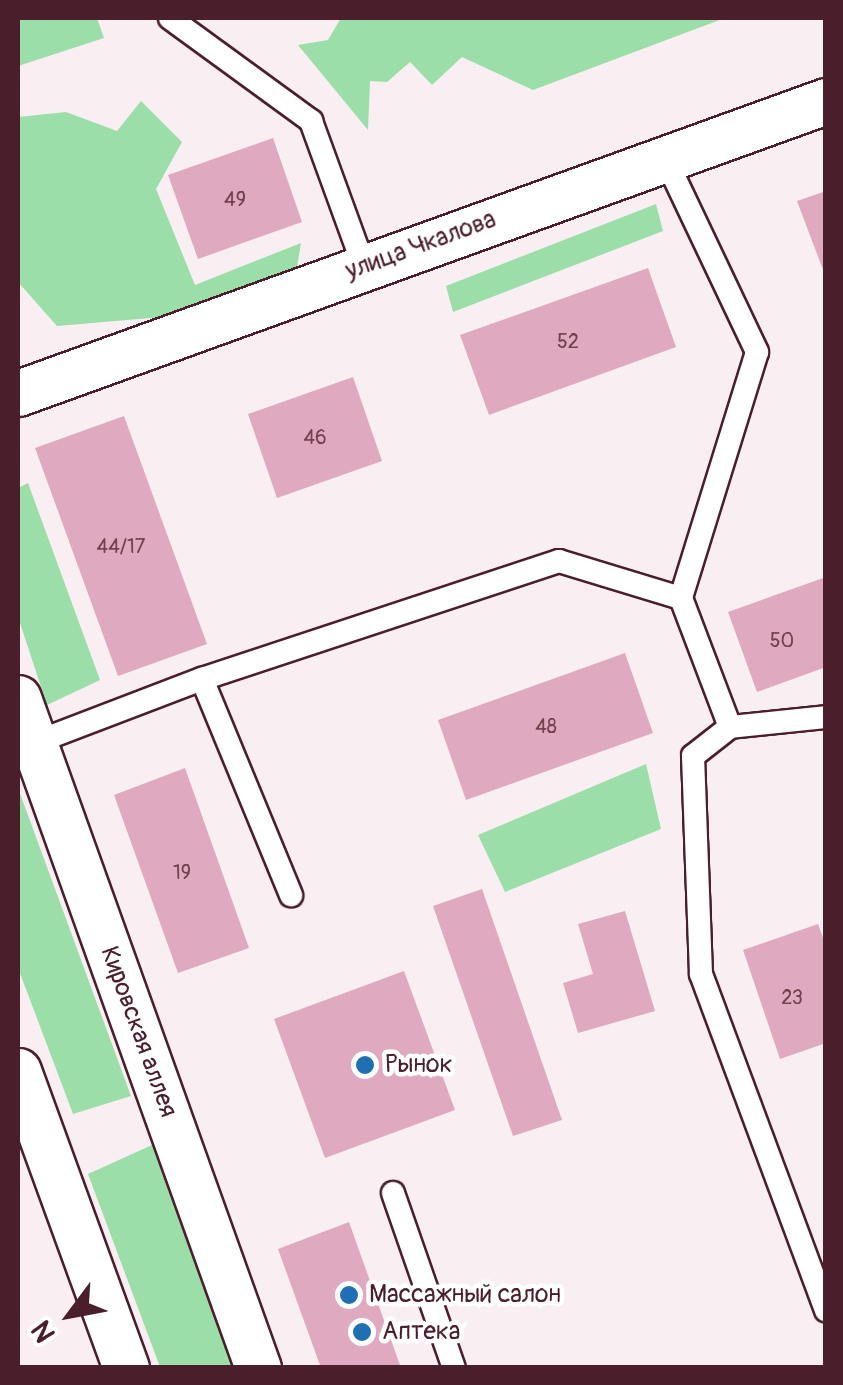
<!DOCTYPE html>
<html>
<head>
<meta charset="utf-8">
<style>
	body { margin:0 }
	#map { position:relative; width:843px; height:1385px; overflow:hidden; background:#f9eef2; font-family:Pangolin,sans-serif }
	div>[style] { position:absolute }
	[style*='--x'] { left:calc(var(--x)*1px); top:calc(var(--y)*1px); width:calc(var(--w)*1px); rotate:calc(var(--a)*1deg) }
	.green>* { inset:0; background:#9cdea9 }
	.building>* { inset:0; background:#dfa9c0 }
	.roads { filter:drop-shadow(2px 0 #4a1f2b) drop-shadow(-2px 0 #4a1f2b) drop-shadow(0 2px #4a1f2b) drop-shadow(0 -2px #4a1f2b) }
	.service>* { height:22px; margin:-11px; padding:0 11px; transform-origin:11px; border-radius:11px; background:#fff }
	.minor>* { height:45px; margin:-22.5px; padding:0 22.5px; transform-origin:22.5px; border-radius:22.5px; background:#fff }
	.dots>* { width:28px; height:28px; translate:-50% -50%; box-sizing:border-box; border:5px solid #fff; border-radius:50% }
	span { translate:-50% -50%; white-space:nowrap; text-align:center; line-height:1.15; -webkit-text-stroke:9px #fff; paint-order:stroke }
	.number-label { font-size:20px; color:#6f4250 }
	.number-label span { -webkit-text-stroke-width:0 }
	.street-label { font-size:25px; color:#4a1f2b }
	.poi-label { font-size:25px; color:#4a1f2b }
	.left { translate:0 -50%; text-align:left }
	.frame { position:absolute; inset:0; border:20px solid #4a1f2b; pointer-events:none }
	.north { position:absolute; left:20px; top:1265px; width:100px; height:100px; -webkit-text-stroke:8px #fff; paint-order:stroke; rotate:238deg; font-size:28px; font-weight:700; line-height:40px; text-align:center; color:#4a1f2b }
	.north::after { content:''; display:block; margin:auto; width:35px; height:45px; background:#4a1f2b; clip-path:polygon(50% 0,100% 100%,50% 72%,0 100%) }
</style>
</head>
<body>
<div id="map">
	<div class="green">
		<i style="clip-path:polygon(18px 18px,97px 18px,104px 38px,18px 66px)"></i>
		<i style="clip-path:polygon(341px 18px,725px 18px,533px 90px,462px 57px,432px 85px,410px 62px,387px 82px,370px 81px,368px 130px,298px 45px,328px 40px)"></i>
		<i style="clip-path:polygon(141px 101px,182px 142px,156px 189px,195px 285px,301px 243px,297px 267px,186px 315px,57px 326px,18px 282px,18px 117px,66px 112px,117px 131px)"></i>
		<i style="clip-path:polygon(656px 204px,663px 231px,453px 312px,446px 286px)"></i>
		<i style="clip-path:polygon(28px 483px,100px 680px,47px 705px,18px 617px,18px 488px)"></i>
		<i style="clip-path:polygon(646px 764px,661px 829px,505px 892px,478px 835px)"></i>
		<i style="clip-path:polygon(18px 788px,131px 1096px,73px 1114px,18px 968px)"></i>
		<i style="clip-path:polygon(152px 1145px,233px 1367px,160px 1367px,88px 1174px)"></i>
	</div>
	<div class="building">
		<i style="clip-path:polygon(273px 138px,302px 222px,198px 259px,168px 175px)"></i>
		<i style="clip-path:polygon(826px 191px,826px 274px,825px 275px,797px 201px)"></i>
		<i style="clip-path:polygon(648px 268px,676px 347px,489px 415px,460px 335px)"></i>
		<i style="clip-path:polygon(353px 377px,382px 461px,277px 498px,248px 414px)"></i>
		<i style="clip-path:polygon(124px 416px,207px 644px,118px 676px,35px 448px)"></i>
		<i style="clip-path:polygon(826px 577px,826px 667px,757px 692px,728px 612px)"></i>
		<i style="clip-path:polygon(625px 653px,653px 733px,466px 800px,438px 720px)"></i>
		<i style="clip-path:polygon(185px 768px,249px 948px,178px 973px,114px 795px)"></i>
		<i style="clip-path:polygon(482px 889px,562px 1120px,513px 1136px,433px 906px)"></i>
		<i style="clip-path:polygon(625px 911px,655px 1011px,578px 1033px,563px 983px,593px 974px,578px 924px)"></i>
		<i style="clip-path:polygon(818px 924px,826px 946px,826px 1043px,780px 1059px,743px 950px)"></i>
		<i style="clip-path:polygon(404px 971px,455px 1110px,325px 1158px,274px 1019px)"></i>
		<i style="clip-path:polygon(349px 1222px,401px 1368px,321px 1368px,278px 1249px)"></i>
	</div>
	<div class="roads">
		<div class="service">
			<i style="--x:170;--y:18;--w:175;--a:36.1"></i>
			<i style="--x:311;--y:121;--w:155;--a:70"></i>
			<i style="--x:665;--y:158;--w:215;--a:64.6"></i>
			<i style="--x:757;--y:352;--w:257;--a:107.2"></i>
			<i style="--x:681;--y:598;--w:138;--a:69.2"></i>
			<i style="--x:730;--y:727;--w:47;--a:141.9"></i>
			<i style="--x:693;--y:756;--w:218;--a:87.9"></i>
			<i style="--x:701;--y:974;--w:359;--a:69.6"></i>
			<i style="--x:202;--y:679;--w:234;--a:67.6"></i>
			<i style="--x:730;--y:727;--w:97;--a:-5.9"></i>
			<i style="--x:34;--y:743;--w:180;--a:-20.9"></i>
			<i style="--x:202;--y:679;--w:376;--a:-18.3"></i>
			<i style="--x:559;--y:561;--w:127;--a:16.9"></i>
			<i style="--x:393;--y:1193;--w:185;--a:70.8"></i>
		</div>
		<div class="minor">
			<i style="--x:18;--y:393;--w:859;--a:-19.87"></i>
			<i style="--x:18;--y:698;--w:712;--a:70.29"></i>
			<i style="--x:18;--y:1071;--w:316;--a:70"></i>
		</div>
	</div>
	<div class="dots">
		<i style="left:365px;top:1065px;background:#1f6fb2"></i>
		<i style="left:349px;top:1295px;background:#1f6fb2"></i>
		<i style="left:362px;top:1332px;background:#1f6fb2"></i>
	</div>
	<div class="number-label">
		<span style="left:235px;top:199px">49</span>
		<span style="left:568px;top:341px">52</span>
		<span style="left:315px;top:437px">46</span>
		<span style="left:121px;top:546px">44/17</span>
		<span style="left:782px;top:640px">50</span>
		<span style="left:546px;top:726px">48</span>
		<span style="left:182px;top:872px">19</span>
		<span style="left:792px;top:997px">23</span>
	</div>
	<div class="street-label">
		<span style="left:421px;top:246px;rotate:-20deg">улица Чкалова</span>
		<span style="left:138px;top:1032px;rotate:70deg">Кировская аллея</span>
	</div>
	<div class="poi-label">
		<span class="left" style="left:385px;top:1065px">Рынок</span>
		<span class="left" style="left:369px;top:1295px">Массажный салон</span>
		<span class="left" style="left:382px;top:1332px">Аптека</span>
	</div>
	<div class="frame"></div>
	<div class="north">N</div>
</div>
</body>
</html>
